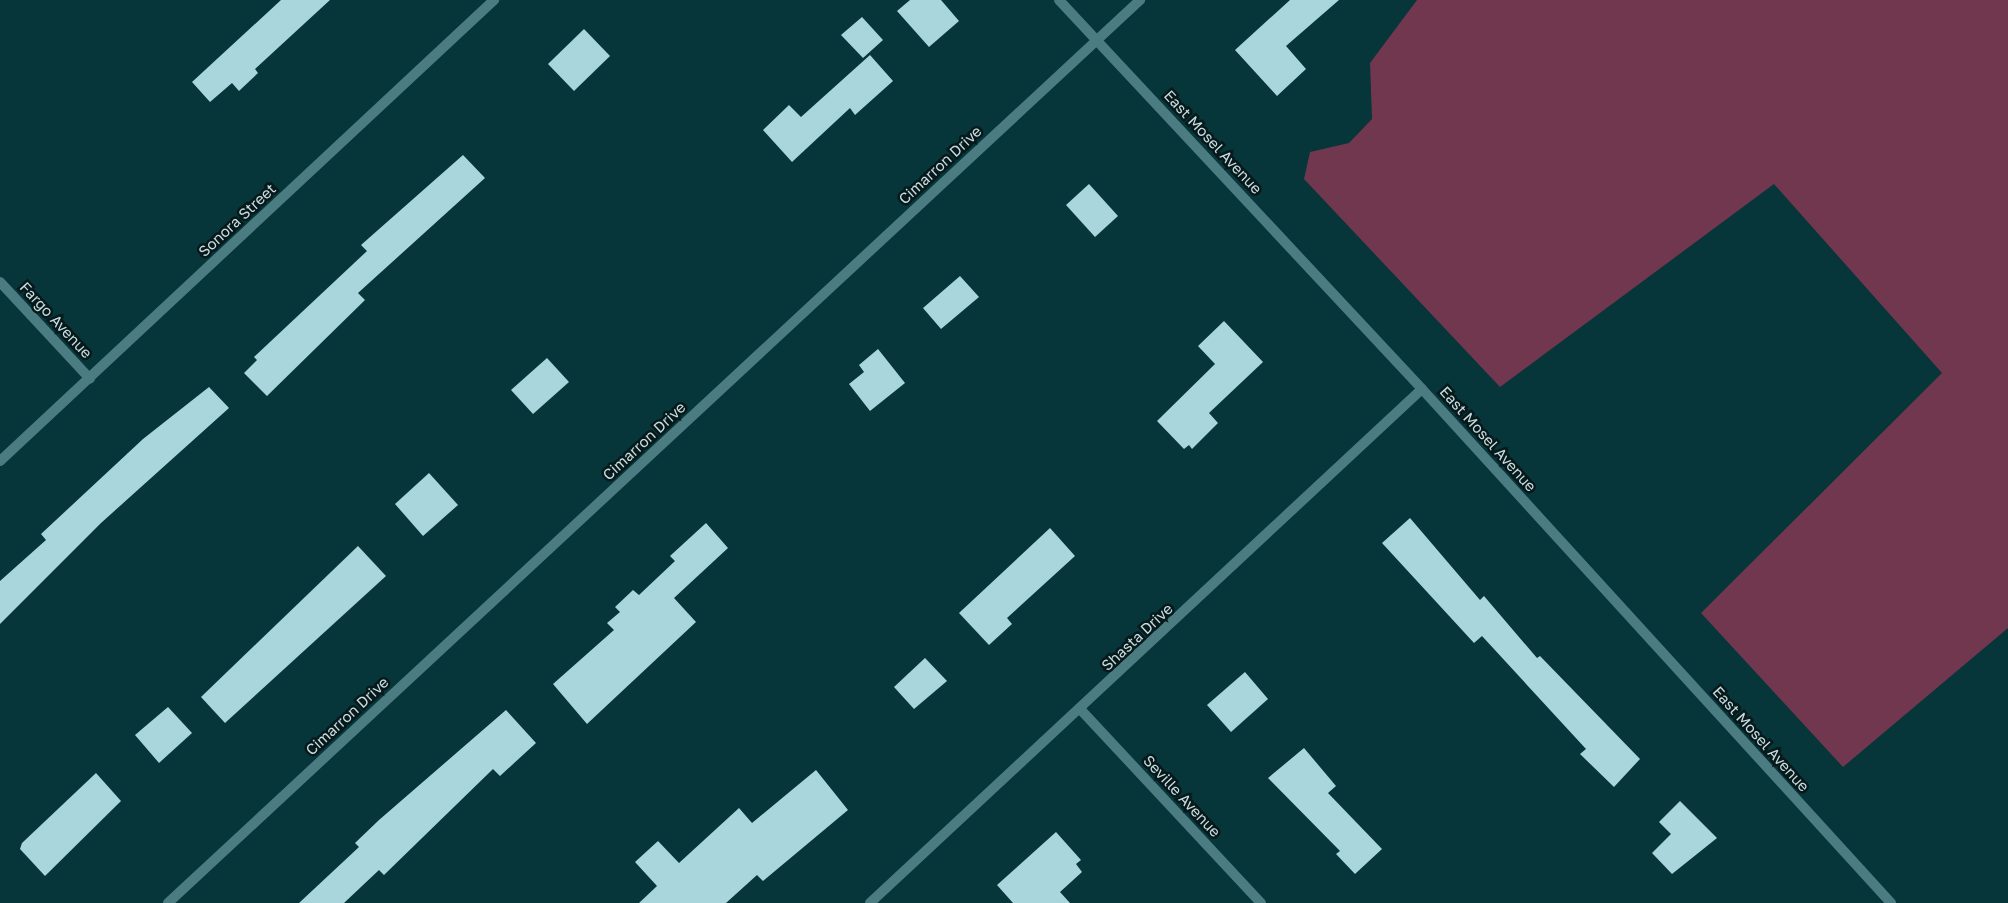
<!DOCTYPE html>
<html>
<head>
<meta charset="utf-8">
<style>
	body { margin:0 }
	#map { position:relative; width:2008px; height:903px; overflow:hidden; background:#06353a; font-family:"Golos Text",sans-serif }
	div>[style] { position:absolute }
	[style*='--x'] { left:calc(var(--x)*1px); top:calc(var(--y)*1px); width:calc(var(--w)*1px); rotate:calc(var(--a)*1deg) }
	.green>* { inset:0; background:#70374e }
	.building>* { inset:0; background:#a9d6dc }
	.street>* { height:10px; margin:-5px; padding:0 5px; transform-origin:5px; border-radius:5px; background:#4b7c82 }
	span { translate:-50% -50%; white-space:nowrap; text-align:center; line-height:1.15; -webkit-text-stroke:5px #08191b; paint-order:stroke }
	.street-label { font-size:15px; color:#c7dde0 }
</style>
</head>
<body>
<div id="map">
	<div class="green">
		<i style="clip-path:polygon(1417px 0,2008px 0,2008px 628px,1843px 767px,1701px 613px,1942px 373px,1774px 184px,1500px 387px,1304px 179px,1310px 152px,1349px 143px,1372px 119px,1370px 63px)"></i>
	</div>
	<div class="building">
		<i style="clip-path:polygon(281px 0,330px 0,255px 69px,258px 73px,239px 91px,232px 83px,210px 102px,192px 82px)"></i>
		<i style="clip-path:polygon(910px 0,941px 0,959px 21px,929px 47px,897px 11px)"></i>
		<i style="clip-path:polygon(1290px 0,1339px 0,1286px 46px,1306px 69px,1277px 96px,1235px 50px)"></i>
		<i style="clip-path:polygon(862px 17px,883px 40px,863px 58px,841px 35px)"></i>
		<i style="clip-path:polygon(584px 29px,610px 56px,574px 91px,548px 64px)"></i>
		<i style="clip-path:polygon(870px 55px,893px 81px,855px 115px,850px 108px,792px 162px,763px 130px,789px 105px,801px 117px)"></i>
		<i style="clip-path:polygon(463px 155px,485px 178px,358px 293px,365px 300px,267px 396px,244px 373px,257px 360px,254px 357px,367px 251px,361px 245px)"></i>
		<i style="clip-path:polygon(1089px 184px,1118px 216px,1095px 237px,1066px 205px)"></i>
		<i style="clip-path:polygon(960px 276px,979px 297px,941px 329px,923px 308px)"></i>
		<i style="clip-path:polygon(1224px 321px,1263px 362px,1209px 413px,1218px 423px,1192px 449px,1189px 445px,1184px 449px,1157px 421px,1215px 364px,1198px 346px)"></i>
		<i style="clip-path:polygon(878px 349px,905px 383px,870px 411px,849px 384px,864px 372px,859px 365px)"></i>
		<i style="clip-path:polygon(547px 358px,569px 382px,533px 414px,511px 390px)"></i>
		<i style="clip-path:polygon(209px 387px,229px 408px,101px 523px,0 624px,0 581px,46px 540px,41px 534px,143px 439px)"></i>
		<i style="clip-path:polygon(429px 473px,458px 505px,423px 536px,395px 504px)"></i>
		<i style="clip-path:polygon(1410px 518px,1480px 600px,1484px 596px,1537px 658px,1540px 656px,1640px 759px,1614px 787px,1580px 754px,1586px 749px,1482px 636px,1474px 643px,1382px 543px)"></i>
		<i style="clip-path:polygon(706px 523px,728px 548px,674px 598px,696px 622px,587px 724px,553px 684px,614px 630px,607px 623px,620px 612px,615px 607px,633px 590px,639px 595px,675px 561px,670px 556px)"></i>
		<i style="clip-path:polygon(1050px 528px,1075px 556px,1007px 618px,1012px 624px,989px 645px,959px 613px)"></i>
		<i style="clip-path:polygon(358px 546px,386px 576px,225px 723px,201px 697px)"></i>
		<i style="clip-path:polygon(925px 658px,947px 681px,914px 709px,894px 687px)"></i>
		<i style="clip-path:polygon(1245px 672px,1268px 699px,1231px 732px,1207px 705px)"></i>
		<i style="clip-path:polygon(168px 707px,192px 733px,159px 763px,135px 735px)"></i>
		<i style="clip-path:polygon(506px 710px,536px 743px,500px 776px,493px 769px,384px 875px,379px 870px,344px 903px,299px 903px,359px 847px,355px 843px,379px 820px)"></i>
		<i style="clip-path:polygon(1304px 748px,1336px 786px,1328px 793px,1382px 849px,1355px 874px,1336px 854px,1340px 851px,1268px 778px)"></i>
		<i style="clip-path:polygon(816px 770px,848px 810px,763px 881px,757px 875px,726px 903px,639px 903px,657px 886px,635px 862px,658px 841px,679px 863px,739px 808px,752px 823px)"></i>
		<i style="clip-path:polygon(96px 773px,121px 801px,45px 876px,20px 849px,22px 843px)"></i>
		<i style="clip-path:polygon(1680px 801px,1717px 838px,1672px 874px,1652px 853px,1671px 834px,1659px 822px)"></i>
		<i style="clip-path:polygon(1056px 832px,1081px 860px,1076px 864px,1082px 872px,1060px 892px,1070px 903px,1013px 903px,997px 885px)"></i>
	</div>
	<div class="street">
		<i style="--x:1059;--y:0;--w:532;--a:46.98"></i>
		<i style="--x:1422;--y:389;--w:696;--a:47.62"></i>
		<i style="--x:0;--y:282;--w:132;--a:47.1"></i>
		<i style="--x:0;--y:461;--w:676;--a:-43.02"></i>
		<i style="--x:1081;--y:710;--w:264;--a:47"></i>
		<i style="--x:168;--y:903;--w:1327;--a:-42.89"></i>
		<i style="--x:870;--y:903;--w:754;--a:-42.96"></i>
	</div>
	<div class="street-label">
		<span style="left:1213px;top:142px;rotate:47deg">East Mosel Avenue</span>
		<span style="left:940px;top:165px;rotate:-43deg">Cimarron Drive</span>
		<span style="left:237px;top:220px;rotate:-43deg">Sonora Street</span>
		<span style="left:56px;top:320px;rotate:47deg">Fargo Avenue</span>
		<span style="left:1488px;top:439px;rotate:48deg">East Mosel Avenue</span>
		<span style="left:644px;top:441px;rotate:-43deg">Cimarron Drive</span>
		<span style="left:1137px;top:637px;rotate:-43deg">Shasta Drive</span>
		<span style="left:347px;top:716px;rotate:-43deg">Cimarron Drive</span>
		<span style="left:1761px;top:739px;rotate:48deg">East Mosel Avenue</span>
		<span style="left:1182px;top:796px;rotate:47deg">Seville Avenue</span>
	</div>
</div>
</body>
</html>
